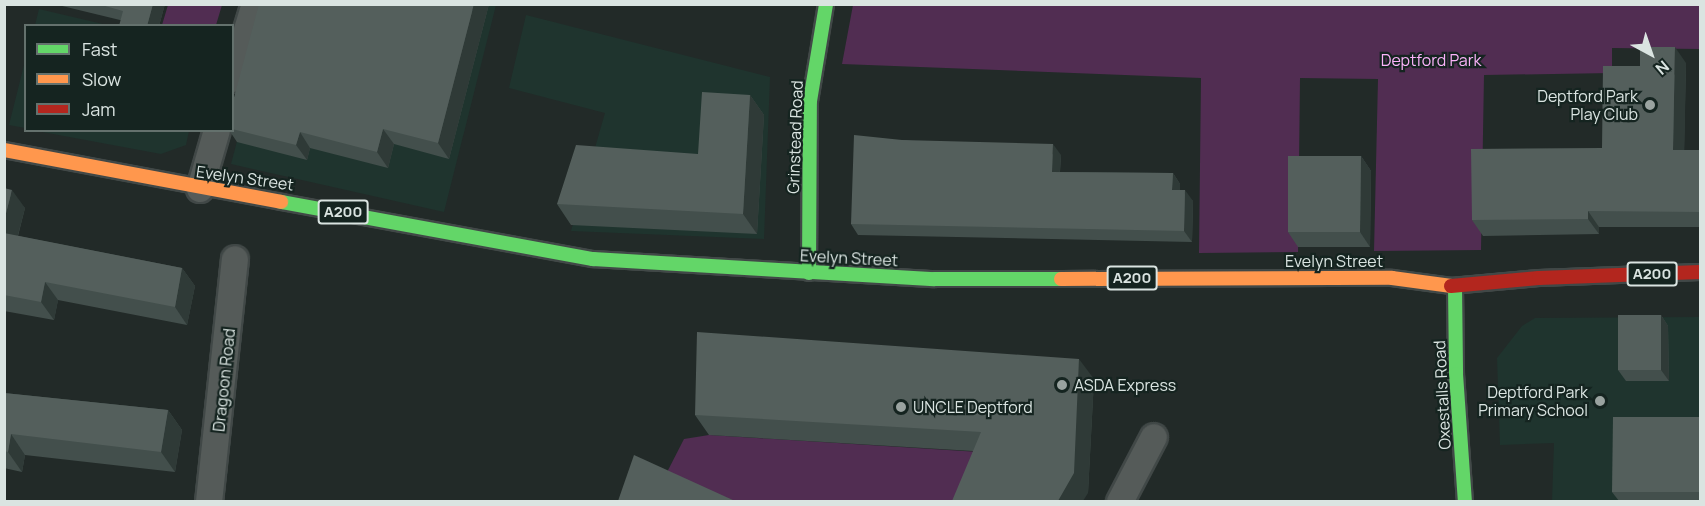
<!DOCTYPE html>
<html>
<head>
<meta charset="utf-8">
<style>
	body { margin:0 }
	#map { position:relative; width:1705px; height:506px; overflow:hidden; background:#222a28; font-family:Manrope,sans-serif }
	div>[style] { position:absolute }
	[style*='--x'] { left:calc(var(--x)*1px); top:calc(var(--y)*1px); width:calc(var(--w)*1px); rotate:calc(var(--a)*1deg) }
	.built>* { inset:0; background:#1f342e }
	.green>* { inset:0; background:#512d52 }
	.roads { filter:drop-shadow(2px 0 #414847) drop-shadow(-2px 0 #414847) drop-shadow(0 2px #414847) drop-shadow(0 -2px #414847) }
	.street>* { height:26px; margin:-13px; padding:0 13px; transform-origin:13px; border-radius:13px; background:#555b59 }
	.fast>* { height:14px; margin:-7px; padding:0 7px; transform-origin:7px; border-radius:7px; background:#63d668 }
	.slow>* { height:14px; margin:-7px; padding:0 7px; transform-origin:7px; border-radius:7px; background:#ff974d }
	.jam>* { height:14px; margin:-7px; padding:0 7px; transform-origin:7px; border-radius:7px; background:#b3261e }
	.wall>* { inset:0; background:#434f4c }
	.shaded-wall>* { inset:0; background:#2f3a37 }
	.building>* { inset:0; background:#545f5c }
	.dots>* { width:16px; height:16px; translate:-50% -50%; box-sizing:border-box; border:3px solid #152420; border-radius:50% }
	span { translate:-50% -50%; white-space:nowrap; text-align:center; line-height:1.15; -webkit-text-stroke:4.5px #152420; paint-order:stroke }
	.shield-label span { padding:2px 4px; background:#152420; border:2px solid; border-radius:4px; -webkit-text-stroke-width:0 }
	.shield-label { font-size:15px; color:#dae4e1; font-weight:700 }
	.park-label { font-size:16px; color:#fbb3fa }
	.poi-label { font-size:16px; color:#dae4e1 }
	.right { translate:-100% -50%; text-align:right }
	.left { translate:0 -50%; text-align:left }
	.street-label { font-size:16px; color:#dae4e1 }
	.frame { position:absolute; inset:0; border:6px solid #dae4e1; pointer-events:none }
	.legend { position:absolute; left:24px; top:24px; width:210px; height:108px; box-sizing:border-box; background:#152420; border:2px solid #64716d; margin:0; padding:8px 10px; list-style:none; font-size:18px; color:#dae4e1 }
	.legend li { display:flex; align-items:center; gap:12px; height:30px }
	.legend b { width:30px; border:2px solid #64716d }
	.north { position:absolute; left:1621px; top:24px; width:60px; height:60px; -webkit-text-stroke:4px #152420; paint-order:stroke; rotate:140deg; font-size:16px; font-weight:700; line-height:24px; text-align:center; color:#dae4e1 }
	.north::after { content:''; display:block; margin:auto; width:21px; height:27px; background:#dae4e1; clip-path:polygon(50% 0,100% 100%,50% 72%,0 100%) }
</style>
</head>
<body>
<div id="map">
	<div class="built">
		<i style="clip-path:polygon(273px 5px,496px 5px,444px 212px,231px 164px)"></i>
		<i style="clip-path:polygon(39px 9px,107px 25px,35px 25px)"></i>
		<i style="clip-path:polygon(526px 15px,770px 77px,764px 239px,571px 231px,605px 113px,509px 88px)"></i>
		<i style="clip-path:polygon(25px 61px,25px 128px,9px 125px)"></i>
		<i style="clip-path:polygon(37px 131px,189px 130px,189px 131px,186px 145px,161px 154px)"></i>
		<i style="clip-path:polygon(1700px 317px,1700px 501px,1552px 501px,1554px 443px,1500px 445px,1497px 358px,1522px 326px,1535px 318px)"></i>
	</div>
	<div class="green">
		<i style="clip-path:polygon(168px 5px,168px 4px,222px 5px,216px 25px,162px 25px)"></i>
		<i style="clip-path:polygon(853px 5px,1700px 5px,1700px 49px,1612px 48px,1612px 73px,1484px 75px,1481px 250px,1374px 251px,1378px 79px,1300px 78px,1298px 252px,1199px 253px,1201px 78px,842px 64px)"></i>
		<i style="clip-path:polygon(709px 435px,995px 453px,975px 501px,705px 501px,662px 482px,684px 439px)"></i>
	</div>
	<div class="roads">
		<div class="street">
			<i style="--x:232;--y:79;--w:78;--a:-73"></i>
			<i style="--x:200;--y:189;--w:61;--a:-73.9"></i>
			<i style="--x:209;--y:502;--w:244;--a:-83.9"></i>
			<i style="--x:1120;--y:502;--w:73;--a:-62.4"></i>
		</div>
		<div class="fast">
			<i style="--x:281;--y:202;--w:317;--a:10.4"></i>
			<i style="--x:593;--y:259;--w:342;--a:3.4"></i>
			<i style="--x:934;--y:279;--w:127;--a:0"></i>
			<i style="--x:809;--y:273;--w:172;--a:-89.7"></i>
			<i style="--x:810;--y:101;--w:98;--a:-80.6"></i>
			<i style="--x:1455;--y:287;--w:87;--a:89.3"></i>
			<i style="--x:1456;--y:374;--w:128;--a:86"></i>
		</div>
		<div class="slow">
			<i style="--x:4;--y:150;--w:282;--a:10.6"></i>
			<i style="--x:1061;--y:279;--w:331;--a:-0.2"></i>
			<i style="--x:1392;--y:278;--w:60;--a:7.7"></i>
		</div>
		<div class="jam">
			<i style="--x:1451;--y:286;--w:88;--a:-5.2"></i>
			<i style="--x:1539;--y:278;--w:161;--a:-2.1"></i>
		</div>
	</div>
	<div class="wall">
		<i style="clip-path:polygon(54px 4px,165px 4px,159px 26px,120px 20px)"></i>
		<i style="clip-path:polygon(489px 4px,449px 159px,394px 144px,388px 168px,310px 148px,307px 160px,237px 142px,229px 130px,232px 130px,232px 105px)"></i>
		<i style="clip-path:polygon(1686px 63px,1684px 150px,1701px 150px,1701px 227px,1599px 227px,1599px 234px,1483px 236px,1472px 220px,1602px 148px)"></i>
		<i style="clip-path:polygon(750px 95px,764px 115px,757px 234px,571px 225px,557px 204px,698px 154px)"></i>
		<i style="clip-path:polygon(902px 140px,1061px 155px,1060px 172px,1173px 173px,1180px 184px,1180px 190px,1193px 201px,1192px 242px,858px 235px,851px 224px)"></i>
		<i style="clip-path:polygon(1361px 156px,1371px 171px,1370px 247px,1298px 247px,1288px 232px)"></i>
		<i style="clip-path:polygon(4px 188px,25px 208px,18px 236px,182px 268px,195px 286px,187px 325px,58px 300px,54px 320px,4px 311px)"></i>
		<i style="clip-path:polygon(1661px 315px,1668px 326px,1669px 381px,1626px 381px,1618px 370px)"></i>
		<i style="clip-path:polygon(1094px 379px,1088px 493px,973px 451px,709px 435px,695px 415px)"></i>
		<i style="clip-path:polygon(4px 393px,168px 410px,182px 430px,175px 472px,25px 455px,22px 472px,4px 468px)"></i>
		<i style="clip-path:polygon(1701px 417px,1701px 501px,1619px 501px,1612px 492px)"></i>
	</div>
	<div class="shaded-wall">
		<i style="clip-path:polygon(153px 4px,165px 4px,159px 26px,147px 26px)"></i>
		<i style="clip-path:polygon(474px 4px,489px 4px,449px 159px,438px 143px)"></i>
		<i style="clip-path:polygon(1675px 47px,1686px 63px,1684px 166px,1673px 150px)"></i>
		<i style="clip-path:polygon(750px 95px,764px 115px,757px 234px,743px 214px)"></i>
		<i style="clip-path:polygon(383px 129px,394px 144px,388px 168px,377px 152px)"></i>
		<i style="clip-path:polygon(300px 132px,310px 148px,307px 160px,296px 145px)"></i>
		<i style="clip-path:polygon(1053px 144px,1061px 155px,1059px 183px,1052px 172px)"></i>
		<i style="clip-path:polygon(1361px 156px,1371px 171px,1370px 247px,1360px 232px)"></i>
		<i style="clip-path:polygon(1173px 173px,1180px 184px,1180px 201px,1172px 190px)"></i>
		<i style="clip-path:polygon(12px 190px,25px 208px,14px 250px,4px 237px,4px 221px)"></i>
		<i style="clip-path:polygon(1185px 190px,1193px 201px,1192px 242px,1184px 231px)"></i>
		<i style="clip-path:polygon(1588px 211px,1599px 227px,1599px 234px,1588px 219px)"></i>
		<i style="clip-path:polygon(182px 268px,195px 286px,187px 325px,175px 307px)"></i>
		<i style="clip-path:polygon(45px 282px,58px 300px,54px 320px,41px 302px)"></i>
		<i style="clip-path:polygon(1661px 315px,1668px 326px,1669px 381px,1661px 370px)"></i>
		<i style="clip-path:polygon(1079px 359px,1094px 379px,1088px 493px,1083px 501px,1058px 501px)"></i>
		<i style="clip-path:polygon(168px 410px,182px 430px,175px 472px,161px 452px)"></i>
		<i style="clip-path:polygon(11px 434px,25px 455px,22px 472px,8px 452px)"></i>
	</div>
	<div class="building">
		<i style="clip-path:polygon(98px 4px,153px 4px,147px 26px,119px 26px,123px 11px)"></i>
		<i style="clip-path:polygon(259px 4px,474px 4px,438px 143px,383px 129px,377px 152px,300px 132px,296px 145px,232px 129px,232px 105px)"></i>
		<i style="clip-path:polygon(1640px 47px,1675px 47px,1673px 150px,1701px 150px,1701px 212px,1588px 211px,1588px 219px,1472px 220px,1471px 149px,1602px 148px,1603px 66px,1640px 66px)"></i>
		<i style="clip-path:polygon(702px 92px,750px 95px,743px 214px,557px 204px,576px 145px,698px 154px)"></i>
		<i style="clip-path:polygon(854px 135px,902px 140px,1053px 144px,1052px 172px,1173px 173px,1172px 190px,1185px 190px,1184px 231px,851px 224px)"></i>
		<i style="clip-path:polygon(1288px 156px,1361px 156px,1360px 232px,1288px 232px)"></i>
		<i style="clip-path:polygon(4px 188px,12px 190px,4px 221px)"></i>
		<i style="clip-path:polygon(4px 233px,182px 268px,175px 307px,45px 282px,41px 302px,4px 295px)"></i>
		<i style="clip-path:polygon(1618px 315px,1661px 315px,1661px 370px,1618px 370px)"></i>
		<i style="clip-path:polygon(697px 332px,1079px 359px,1074px 473px,1058px 501px,952px 501px,981px 432px,695px 415px)"></i>
		<i style="clip-path:polygon(4px 393px,168px 410px,161px 452px,11px 434px,8px 452px,4px 451px)"></i>
		<i style="clip-path:polygon(1613px 417px,1701px 417px,1701px 492px,1612px 492px)"></i>
		<i style="clip-path:polygon(634px 455px,735px 501px,618px 501px)"></i>
	</div>
	<div class="dots">
		<i style="left:1650px;top:105px;background:#9aa3a0"></i>
		<i style="left:1062px;top:385px;background:#9aa3a0"></i>
		<i style="left:1600px;top:401px;background:#9aa3a0"></i>
		<i style="left:901px;top:407px;background:#9aa3a0"></i>
	</div>
	<div class="shield-label">
		<span style="left:343px;top:212px">A200</span>
		<span style="left:1652px;top:274px">A200</span>
		<span style="left:1132px;top:278px">A200</span>
	</div>
	<div class="park-label">
		<span style="left:1431px;top:60px">Deptford Park</span>
	</div>
	<div class="poi-label">
		<span class="right" style="left:1638px;top:105px">Deptford Park<br>Play Club</span>
		<span class="left" style="left:1074px;top:385px">ASDA Express</span>
		<span class="right" style="left:1588px;top:401px">Deptford Park<br>Primary School</span>
		<span class="left" style="left:913px;top:407px">UNCLE Deptford</span>
	</div>
	<div class="street-label">
		<span style="left:795px;top:137px;rotate:-88deg">Grinstead Road</span>
		<span style="left:245px;top:178px;rotate:8deg">Evelyn Street</span>
		<span style="left:849px;top:258px;rotate:3deg">Evelyn Street</span>
		<span style="left:1334px;top:261px">Evelyn Street</span>
		<span style="left:224px;top:380px;rotate:-84deg">Dragoon Road</span>
		<span style="left:1442px;top:395px;rotate:-93deg">Oxestalls Road</span>
	</div>
	<div class="frame"></div>
	<ul class="legend">
	<li><b style="height:8px;background:#63d668"></b>Fast</li>
	<li><b style="height:8px;background:#ff974d"></b>Slow</li>
	<li><b style="height:8px;background:#b3261e"></b>Jam</li>
	</ul>
	<div class="north">N</div>
</div>
</body>
</html>
